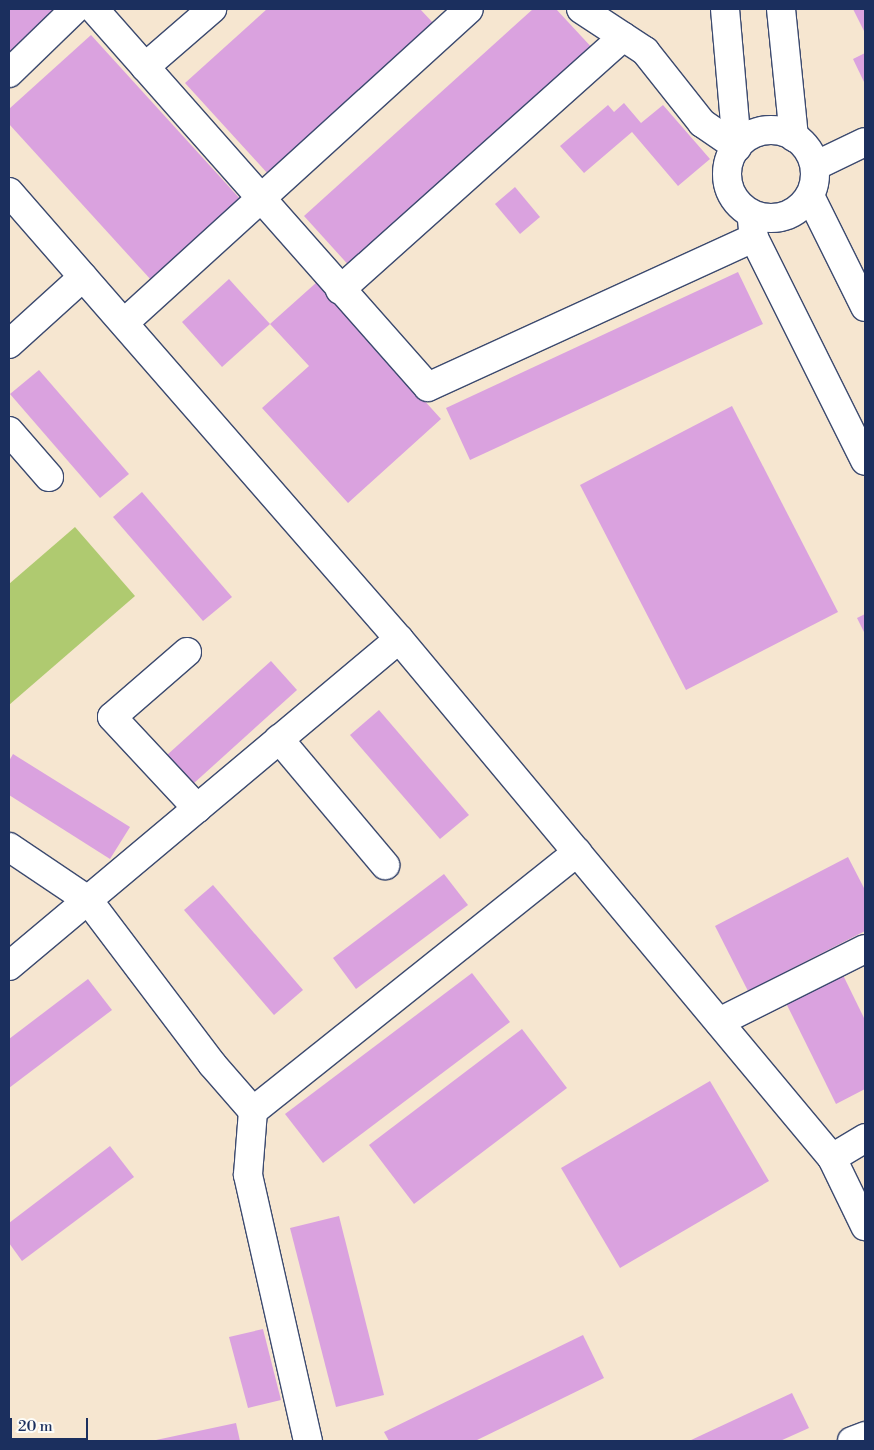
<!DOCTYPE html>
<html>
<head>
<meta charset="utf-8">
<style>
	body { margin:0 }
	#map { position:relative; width:874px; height:1450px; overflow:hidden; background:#f6e6d0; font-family:"Libre Bodoni",serif }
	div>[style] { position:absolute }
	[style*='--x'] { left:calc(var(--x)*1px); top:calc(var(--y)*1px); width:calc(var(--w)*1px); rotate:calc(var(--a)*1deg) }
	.green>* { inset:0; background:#afca70 }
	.building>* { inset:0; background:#daa2df }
	.roads { filter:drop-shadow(1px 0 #3c4a6f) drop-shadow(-1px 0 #3c4a6f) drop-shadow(0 1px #3c4a6f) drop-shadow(0 -1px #3c4a6f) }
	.minor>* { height:28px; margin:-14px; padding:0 14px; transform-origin:14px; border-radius:14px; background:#fff }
	.minor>.ring { margin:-14px; padding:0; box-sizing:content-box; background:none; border:28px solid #fff; border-radius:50% }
	span { translate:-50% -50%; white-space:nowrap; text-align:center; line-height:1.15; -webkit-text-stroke:4px #fdfcf7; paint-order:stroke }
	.frame { position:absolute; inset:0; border:10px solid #1b2f5e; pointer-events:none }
	.scale { position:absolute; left:10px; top:1418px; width:78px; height:22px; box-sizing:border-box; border:2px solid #1b2f5e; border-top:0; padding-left:6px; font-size:15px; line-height:18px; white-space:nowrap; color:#1b2f5e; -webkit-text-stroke:4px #fdfcf7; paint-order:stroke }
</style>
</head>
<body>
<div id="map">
	<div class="green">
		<i style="clip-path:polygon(75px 527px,135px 596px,9px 705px,9px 584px)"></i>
	</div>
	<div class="building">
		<i style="clip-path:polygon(9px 9px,70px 9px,9px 64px)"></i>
		<i style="clip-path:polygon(267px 9px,420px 9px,435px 25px,269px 175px,185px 83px)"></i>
		<i style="clip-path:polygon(533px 9px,556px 9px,595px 51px,353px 270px,304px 216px)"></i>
		<i style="clip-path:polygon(853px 9px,865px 9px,865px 33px)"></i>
		<i style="clip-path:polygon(91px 35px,242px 201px,152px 281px,9px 124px,9px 109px)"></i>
		<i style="clip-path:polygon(865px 53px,865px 84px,853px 59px)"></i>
		<i style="clip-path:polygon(624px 103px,641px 123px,663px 105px,710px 159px,678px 186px,632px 132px,584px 173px,560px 146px,608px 105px,614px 112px)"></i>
		<i style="clip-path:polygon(515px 187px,540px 217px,520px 234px,495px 204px)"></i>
		<i style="clip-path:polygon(738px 272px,763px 324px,470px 460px,446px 408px)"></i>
		<i style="clip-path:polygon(229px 279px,270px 324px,222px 367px,182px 322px)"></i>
		<i style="clip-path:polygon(317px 282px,441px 419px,348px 503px,262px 408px,309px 366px,270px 324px)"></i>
		<i style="clip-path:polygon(39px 370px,129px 474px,100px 498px,10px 394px)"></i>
		<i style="clip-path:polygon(732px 406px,838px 612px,686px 690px,580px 485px)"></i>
		<i style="clip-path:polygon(142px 492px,232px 597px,203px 621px,113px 517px)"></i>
		<i style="clip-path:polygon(865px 614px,865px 634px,857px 618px)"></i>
		<i style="clip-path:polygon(271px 661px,297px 690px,193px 784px,167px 755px)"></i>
		<i style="clip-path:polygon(379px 710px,469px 815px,440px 839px,350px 735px)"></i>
		<i style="clip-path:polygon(13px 754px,130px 827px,110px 859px,9px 795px,9px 761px)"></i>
		<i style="clip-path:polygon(848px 857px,865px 890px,865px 931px,748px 991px,715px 926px)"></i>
		<i style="clip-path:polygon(444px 874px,468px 905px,356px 989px,333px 958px)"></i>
		<i style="clip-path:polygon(213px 885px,303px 990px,274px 1015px,184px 910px)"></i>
		<i style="clip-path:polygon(841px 971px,865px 1020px,865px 1089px,836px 1104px,784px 999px)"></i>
		<i style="clip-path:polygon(472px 973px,510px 1022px,323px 1163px,285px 1114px)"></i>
		<i style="clip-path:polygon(88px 979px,112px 1010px,9px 1088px,9px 1039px)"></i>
		<i style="clip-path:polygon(522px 1029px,567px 1088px,414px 1204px,369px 1145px)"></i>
		<i style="clip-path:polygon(710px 1081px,769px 1181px,620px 1268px,561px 1168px)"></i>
		<i style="clip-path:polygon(110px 1146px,134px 1177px,22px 1261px,9px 1243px,9px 1223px)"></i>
		<i style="clip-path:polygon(339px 1216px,384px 1395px,336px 1407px,290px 1228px)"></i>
		<i style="clip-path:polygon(263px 1329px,281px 1400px,248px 1408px,229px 1337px)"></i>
		<i style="clip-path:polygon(583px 1335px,604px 1378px,475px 1441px,389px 1441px,384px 1432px)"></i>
		<i style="clip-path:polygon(792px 1393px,809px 1428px,780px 1441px,689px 1441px)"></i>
		<i style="clip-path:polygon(236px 1423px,240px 1441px,156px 1441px,156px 1440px)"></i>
	</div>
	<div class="roads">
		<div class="minor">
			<i style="--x:94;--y:9;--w:504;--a:48.54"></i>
			<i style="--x:428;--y:387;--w:358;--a:-24.6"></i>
			<i style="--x:581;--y:9;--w:77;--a:33.3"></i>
			<i style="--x:645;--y:51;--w:92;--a:51.6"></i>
			<i style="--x:702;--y:123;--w:42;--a:34.4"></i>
			<i style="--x:725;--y:9;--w:139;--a:85"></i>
			<i style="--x:781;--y:9;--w:129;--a:84.2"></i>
			<i style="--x:145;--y:67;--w:89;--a:-40.9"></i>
			<i style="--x:9;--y:73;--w:92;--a:-44.1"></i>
			<i class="ring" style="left:727px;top:130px;width:60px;height:60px"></i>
			<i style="--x:815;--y:166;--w:55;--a:-25.6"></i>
			<i style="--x:9;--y:192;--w:593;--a:48.9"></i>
			<i style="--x:399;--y:639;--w:676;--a:50.16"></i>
			<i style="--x:832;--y:1158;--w:76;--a:64.1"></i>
			<i style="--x:810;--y:196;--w:124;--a:63.6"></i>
			<i style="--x:752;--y:220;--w:18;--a:84"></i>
			<i style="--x:754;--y:238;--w:249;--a:63.5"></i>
			<i style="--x:340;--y:290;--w:380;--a:-41.8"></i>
			<i style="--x:124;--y:323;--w:466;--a:-42.3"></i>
			<i style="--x:9;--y:344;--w:100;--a:-42.2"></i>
			<i style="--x:9;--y:431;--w:61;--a:49"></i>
			<i style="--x:187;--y:652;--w:99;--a:139.1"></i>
			<i style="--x:112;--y:717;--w:125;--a:47"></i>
			<i style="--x:279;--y:739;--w:165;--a:49.9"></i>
			<i style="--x:9;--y:847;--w:95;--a:33.9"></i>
			<i style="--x:88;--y:900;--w:206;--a:52.9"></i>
			<i style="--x:212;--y:1064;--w:62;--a:48.9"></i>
			<i style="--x:253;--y:1111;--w:64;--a:94.5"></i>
			<i style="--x:248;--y:1175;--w:273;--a:77.3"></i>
			<i style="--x:9;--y:966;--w:509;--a:-39.98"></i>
			<i style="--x:719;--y:1022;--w:163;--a:-26.6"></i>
			<i style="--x:253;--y:1111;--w:415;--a:-38.6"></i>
			<i style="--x:832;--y:1158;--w:39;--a:-31"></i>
			<i style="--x:852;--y:1441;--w:14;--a:-21"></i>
		</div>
	</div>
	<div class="frame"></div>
	<div class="scale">20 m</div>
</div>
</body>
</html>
